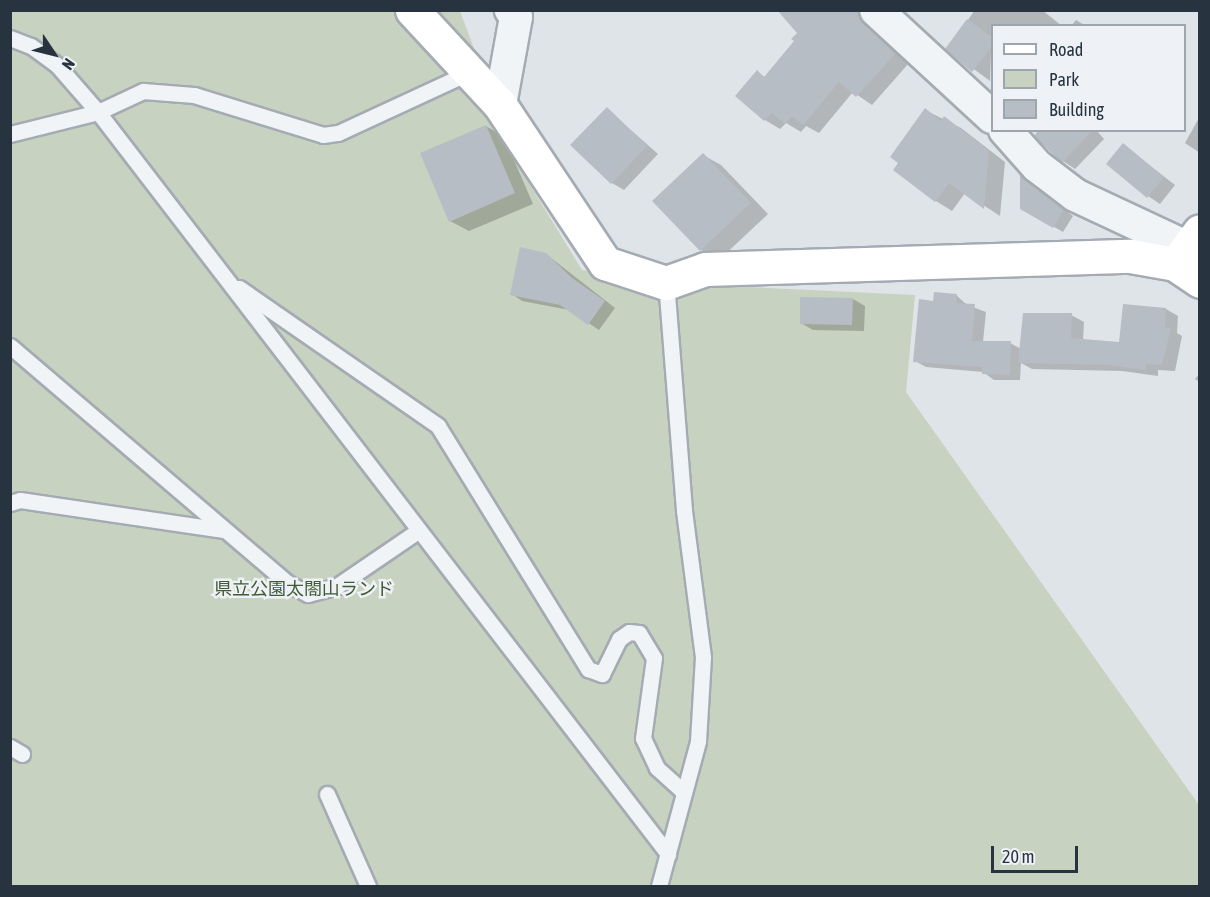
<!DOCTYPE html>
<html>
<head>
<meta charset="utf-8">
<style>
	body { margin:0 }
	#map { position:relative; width:1210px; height:897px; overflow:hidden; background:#dfe4e8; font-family:"Asap Condensed","Noto Sans JP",sans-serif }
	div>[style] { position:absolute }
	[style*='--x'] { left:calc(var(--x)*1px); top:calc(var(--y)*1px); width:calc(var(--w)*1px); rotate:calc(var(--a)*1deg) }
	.green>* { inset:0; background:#c7d2c0 }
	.shadow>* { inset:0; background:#0003 }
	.building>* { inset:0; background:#b6bdc5 }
	.roads { filter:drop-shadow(2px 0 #a4abb2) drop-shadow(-2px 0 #a4abb2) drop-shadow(0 2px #a4abb2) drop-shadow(0 -2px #a4abb2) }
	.lane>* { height:15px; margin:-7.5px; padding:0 7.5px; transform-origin:7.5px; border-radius:7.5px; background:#f1f4f6 }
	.street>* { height:32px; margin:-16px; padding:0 16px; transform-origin:16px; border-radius:16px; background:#f1f4f6 }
	.secondary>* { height:33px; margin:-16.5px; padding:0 16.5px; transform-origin:16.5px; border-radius:16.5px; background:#fff }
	span { translate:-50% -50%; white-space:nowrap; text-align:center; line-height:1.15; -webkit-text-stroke:5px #eef2f6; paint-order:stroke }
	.park-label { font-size:18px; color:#415b34 }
	.frame { position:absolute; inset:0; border:12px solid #27333f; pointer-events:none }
	.legend { position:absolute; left:991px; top:24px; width:195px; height:108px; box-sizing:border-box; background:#eef2f6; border:2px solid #9ea6ad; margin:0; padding:8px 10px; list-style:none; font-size:18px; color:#27333f }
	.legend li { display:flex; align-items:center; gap:12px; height:30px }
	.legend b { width:30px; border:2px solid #9ea6ad }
	.north { position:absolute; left:24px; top:24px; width:60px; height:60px; -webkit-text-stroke:4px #eef2f6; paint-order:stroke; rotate:125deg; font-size:16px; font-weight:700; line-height:24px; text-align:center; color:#27333f }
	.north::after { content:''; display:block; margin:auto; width:21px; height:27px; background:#27333f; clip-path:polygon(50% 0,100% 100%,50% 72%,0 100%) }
	.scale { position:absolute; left:991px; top:846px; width:87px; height:27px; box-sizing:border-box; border:3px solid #27333f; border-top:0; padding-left:8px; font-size:18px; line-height:21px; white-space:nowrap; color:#27333f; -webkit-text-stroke:4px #eef2f6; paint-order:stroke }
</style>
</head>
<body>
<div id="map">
	<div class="green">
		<i style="clip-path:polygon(10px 11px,460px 11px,483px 73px,481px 105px,582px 270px,666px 283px,915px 295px,906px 392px,1199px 805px,1199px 886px,11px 886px)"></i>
	</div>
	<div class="shadow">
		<i style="clip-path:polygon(975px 10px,1042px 10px,1062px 26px,992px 26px,990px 81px,947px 49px)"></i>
		<i style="clip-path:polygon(1076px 20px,1086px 26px,1071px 26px)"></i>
		<i style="clip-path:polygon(863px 22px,877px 30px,909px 63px,872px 105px,853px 92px,819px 133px,806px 126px,801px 132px,786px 123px,780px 129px,765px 120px,757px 72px,765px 77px)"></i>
		<i style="clip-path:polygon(607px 109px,658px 154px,624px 190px,612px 183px)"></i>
		<i style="clip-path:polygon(925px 110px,961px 128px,1005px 162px,1000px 216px,965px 193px,952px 211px,936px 201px)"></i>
		<i style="clip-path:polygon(1200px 116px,1200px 153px,1185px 143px)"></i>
		<i style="clip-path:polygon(486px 126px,504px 137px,533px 204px,469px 231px,450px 221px)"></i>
		<i style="clip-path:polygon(1041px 130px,1096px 130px,1104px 139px,1075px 169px,1063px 161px)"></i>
		<i style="clip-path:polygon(1123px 145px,1175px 185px,1160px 204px,1148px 196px)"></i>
		<i style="clip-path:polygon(703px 155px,721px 165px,768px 214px,719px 260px,701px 250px)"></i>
		<i style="clip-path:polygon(1030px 184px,1073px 216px,1063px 232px,1021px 208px)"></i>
		<i style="clip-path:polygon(546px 254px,615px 308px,599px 330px,569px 310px,522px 301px,512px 294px)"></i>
		<i style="clip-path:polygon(956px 295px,967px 305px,986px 312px,983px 342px,1010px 343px,1021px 349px,1071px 315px,1084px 322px,1083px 341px,1121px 344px,1124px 306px,1166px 309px,1178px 316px,1177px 333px,1182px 336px,1175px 371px,1158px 370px,1158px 376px,1122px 371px,1032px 369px,1021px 363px,1020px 380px,994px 380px,983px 372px,926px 367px,915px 361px,935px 302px)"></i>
		<i style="clip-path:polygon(853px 299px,865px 306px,864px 331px,813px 330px,801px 323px)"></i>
		<i style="clip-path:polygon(1200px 373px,1200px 382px,1195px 379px)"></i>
	</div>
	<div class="building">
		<i style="clip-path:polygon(777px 10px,857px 10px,864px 23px,895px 54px,856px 97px,839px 82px,803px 125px,792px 116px,785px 124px,772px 113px,764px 121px,735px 96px,757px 70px,764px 77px,794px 41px,791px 39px,797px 33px)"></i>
		<i style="clip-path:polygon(967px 19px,993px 38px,993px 45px,972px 72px,945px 49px)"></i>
		<i style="clip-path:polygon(607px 107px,647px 146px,611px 184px,570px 145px)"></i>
		<i style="clip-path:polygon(925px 108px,941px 121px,944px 116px,989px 151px,984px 209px,949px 183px,935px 202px,893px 170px,898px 163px,890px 157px)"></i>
		<i style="clip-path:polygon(486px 125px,515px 193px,449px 222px,420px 153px)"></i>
		<i style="clip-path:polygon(1039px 130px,1093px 130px,1062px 163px,1034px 136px)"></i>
		<i style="clip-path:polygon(1123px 143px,1164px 177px,1147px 198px,1106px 164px)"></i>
		<i style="clip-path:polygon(703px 153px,751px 203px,700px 251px,652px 201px)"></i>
		<i style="clip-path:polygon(1020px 174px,1064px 209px,1053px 228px,1020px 209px)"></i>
		<i style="clip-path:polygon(520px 247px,546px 253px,572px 278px,605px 301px,588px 325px,560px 305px,510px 295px)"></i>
		<i style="clip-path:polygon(934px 292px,957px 294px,956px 303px,975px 304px,972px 341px,1011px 341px,1010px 375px,982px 374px,982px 367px,913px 362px,919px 299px,933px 301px)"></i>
		<i style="clip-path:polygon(800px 297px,853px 298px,852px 325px,800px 324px)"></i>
		<i style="clip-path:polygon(1123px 304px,1166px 308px,1165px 327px,1171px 328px,1162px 365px,1146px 364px,1146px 370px,1109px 365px,1018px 363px,1023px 313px,1072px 313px,1071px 338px,1119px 342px)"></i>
	</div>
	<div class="roads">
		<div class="lane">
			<i style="--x:10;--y:38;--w:22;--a:21"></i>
			<i style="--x:31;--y:46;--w:32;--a:36"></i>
			<i style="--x:57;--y:65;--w:62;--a:48.9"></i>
			<i style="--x:98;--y:112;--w:936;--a:52.47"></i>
			<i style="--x:10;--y:134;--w:91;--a:-14"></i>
			<i style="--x:98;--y:112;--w:50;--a:-25"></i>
			<i style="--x:143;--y:91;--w:51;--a:4.5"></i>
			<i style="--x:194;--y:95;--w:135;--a:17.2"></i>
			<i style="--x:323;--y:135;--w:15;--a:-8"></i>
			<i style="--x:338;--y:133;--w:143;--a:-24.8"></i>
			<i style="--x:239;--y:288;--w:242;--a:34.7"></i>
			<i style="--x:438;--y:426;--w:286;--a:58.3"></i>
			<i style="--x:588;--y:669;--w:15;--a:20"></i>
			<i style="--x:602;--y:674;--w:39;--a:-64"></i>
			<i style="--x:619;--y:639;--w:12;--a:-35"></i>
			<i style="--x:629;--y:632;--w:10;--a:6"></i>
			<i style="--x:639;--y:633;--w:29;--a:59"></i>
			<i style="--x:654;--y:658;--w:81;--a:97.8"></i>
			<i style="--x:643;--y:738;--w:33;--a:65"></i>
			<i style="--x:657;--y:768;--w:36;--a:42"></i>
			<i style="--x:10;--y:346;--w:363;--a:40.5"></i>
			<i style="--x:286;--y:582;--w:25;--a:29"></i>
			<i style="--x:308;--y:594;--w:30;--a:-15"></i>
			<i style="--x:337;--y:586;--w:99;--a:-34.3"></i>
			<i style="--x:10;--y:503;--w:10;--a:-17"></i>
			<i style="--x:20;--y:500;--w:206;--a:8.4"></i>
			<i style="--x:10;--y:747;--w:14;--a:30"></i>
			<i style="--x:327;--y:794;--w:101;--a:66"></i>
			<i style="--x:659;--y:886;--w:150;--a:-74.9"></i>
			<i style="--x:698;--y:741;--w:84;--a:-86.6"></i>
			<i style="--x:703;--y:657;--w:148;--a:-97.4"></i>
			<i style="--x:684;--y:510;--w:228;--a:-94.5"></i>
		</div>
		<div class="street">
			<i style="--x:876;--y:10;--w:158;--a:42.7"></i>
			<i style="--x:500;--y:105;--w:89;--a:-79.7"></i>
			<i style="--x:516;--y:17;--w:9;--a:-126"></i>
			<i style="--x:1005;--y:130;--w:48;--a:48.4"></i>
			<i style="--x:1037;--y:166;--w:48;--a:37.3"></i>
			<i style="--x:1075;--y:195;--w:125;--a:25.1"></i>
		</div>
		<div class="secondary">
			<i style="--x:412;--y:10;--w:129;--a:47.2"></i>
			<i style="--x:500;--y:105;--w:190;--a:56.4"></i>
			<i style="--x:605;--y:263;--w:64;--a:18.2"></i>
			<i style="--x:666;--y:283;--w:41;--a:-19.7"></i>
			<i style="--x:705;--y:269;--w:425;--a:-1.8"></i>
			<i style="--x:1130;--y:256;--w:46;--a:10.1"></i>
			<i style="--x:1175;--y:264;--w:30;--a:34"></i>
			<i style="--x:1175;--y:264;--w:41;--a:-52.9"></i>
		</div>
	</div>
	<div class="park-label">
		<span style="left:304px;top:589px">県立公園太閤山ランド</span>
	</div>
	<div class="frame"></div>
	<ul class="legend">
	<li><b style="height:8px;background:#fff"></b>Road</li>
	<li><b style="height:16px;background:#c7d2c0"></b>Park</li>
	<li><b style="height:16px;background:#b6bdc5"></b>Building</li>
	</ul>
	<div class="north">N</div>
	<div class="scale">20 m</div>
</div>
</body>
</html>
